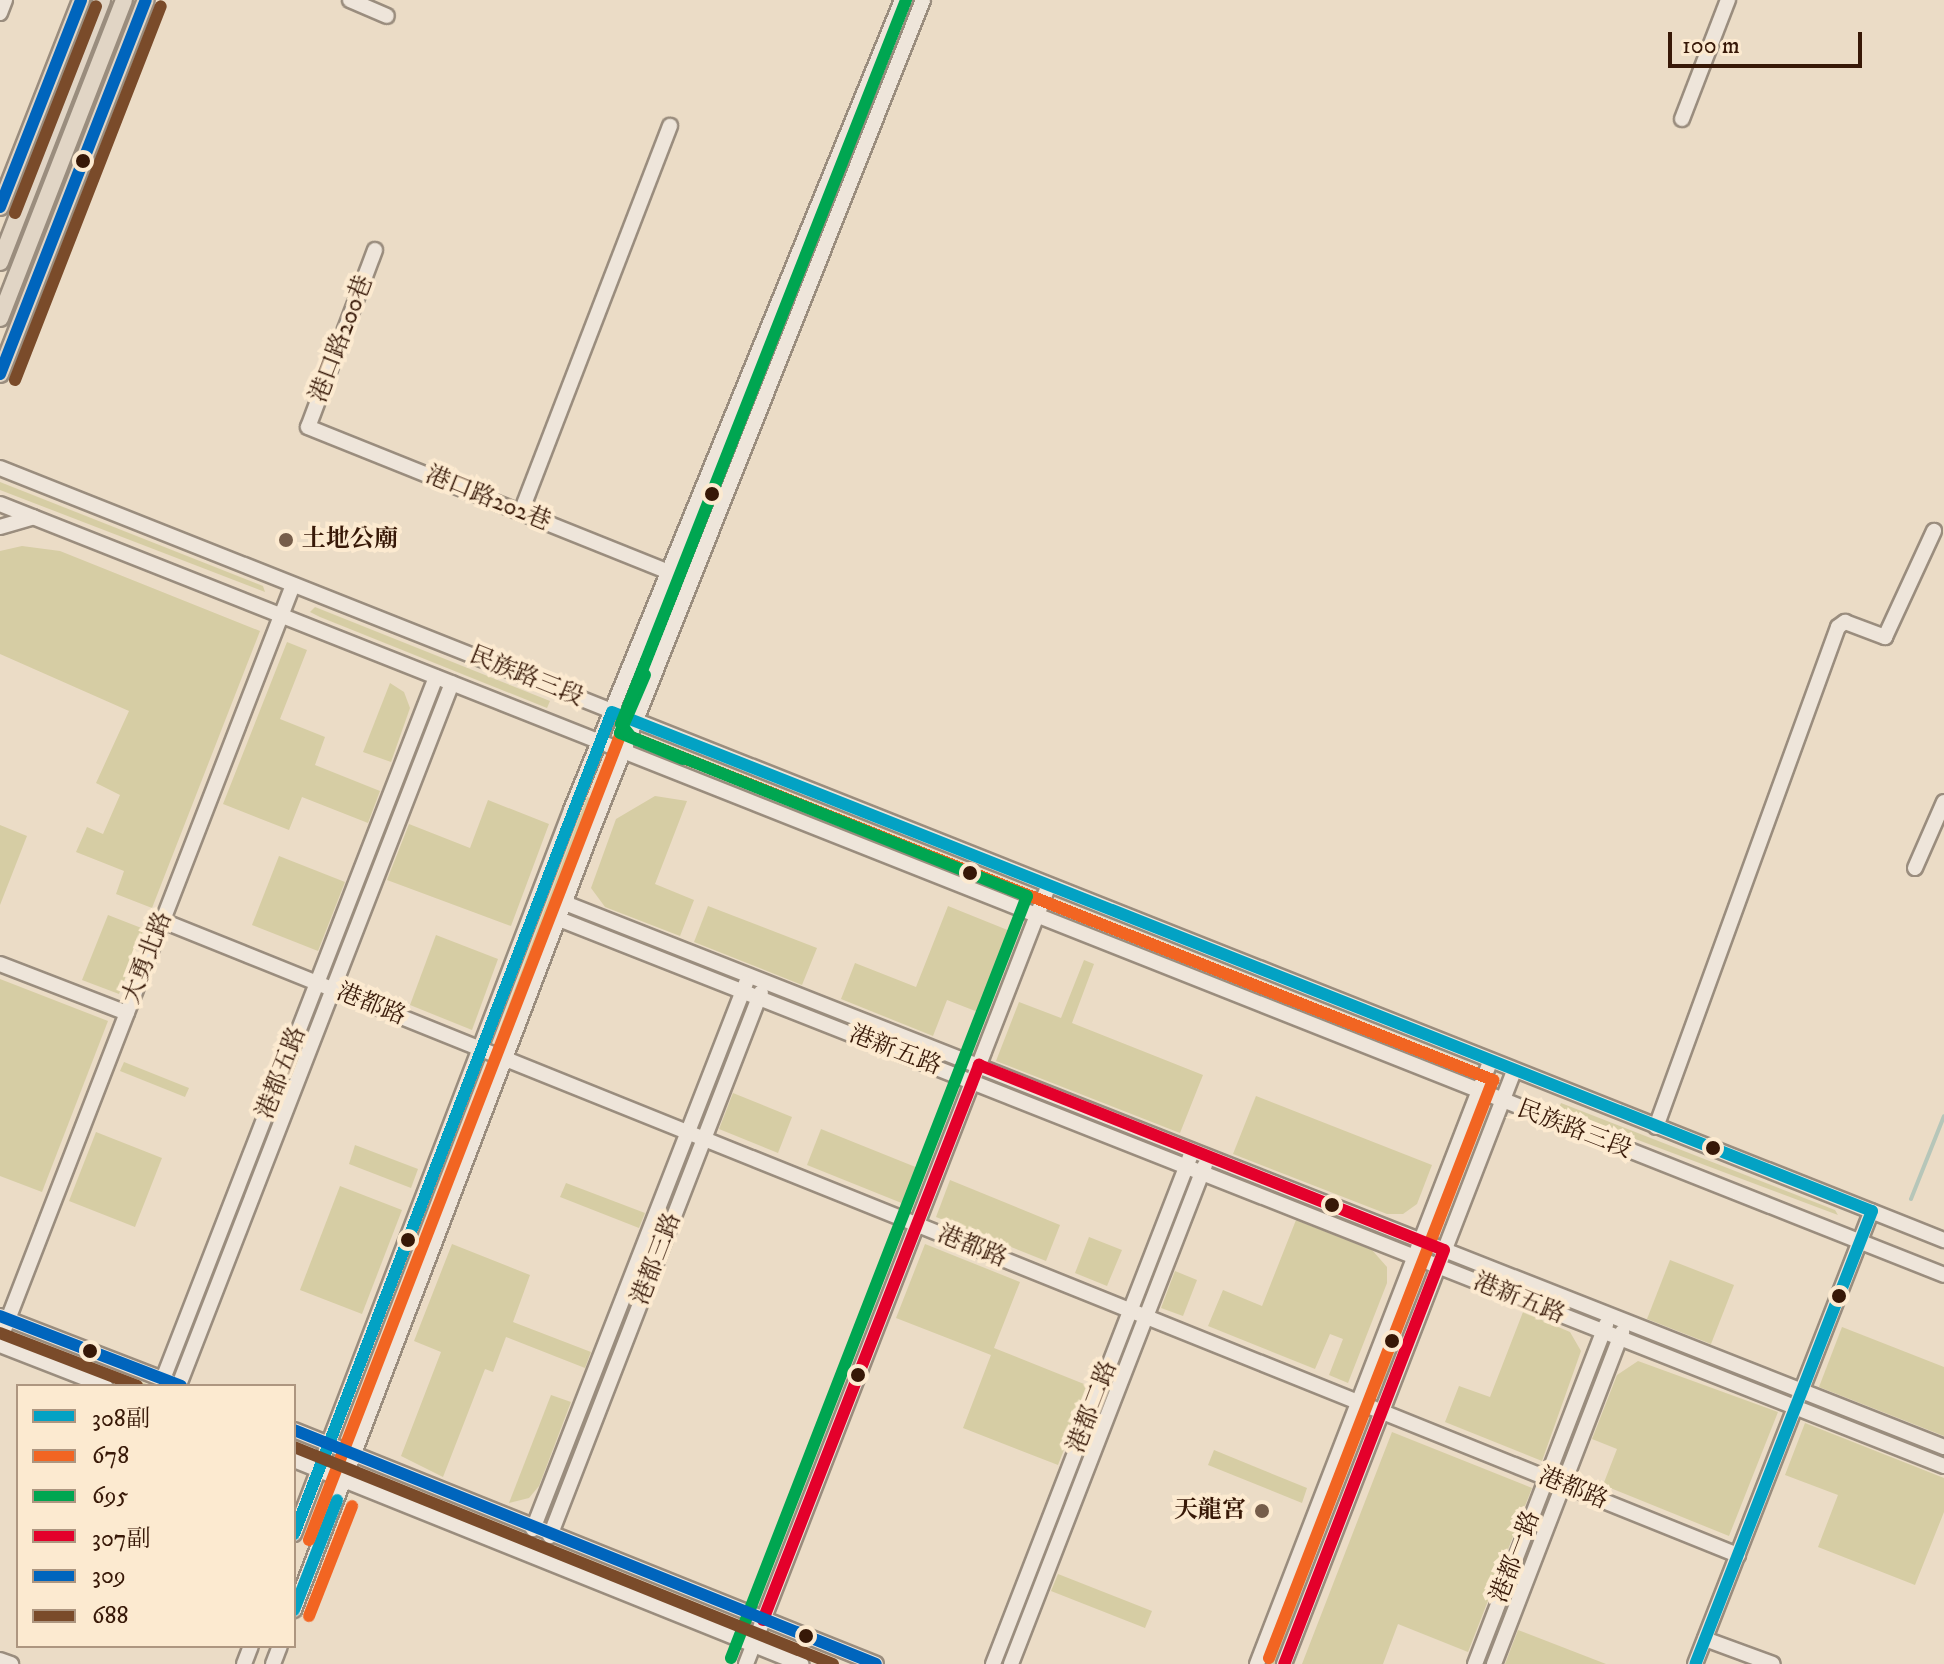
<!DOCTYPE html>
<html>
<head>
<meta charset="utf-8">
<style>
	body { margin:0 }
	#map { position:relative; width:1944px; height:1664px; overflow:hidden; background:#ebdcc6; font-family:"IM FELL DW Pica","Noto Serif TC",serif }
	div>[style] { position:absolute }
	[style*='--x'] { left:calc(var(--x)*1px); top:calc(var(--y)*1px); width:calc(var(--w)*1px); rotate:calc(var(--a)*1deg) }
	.green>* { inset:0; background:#d6cda4 }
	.stream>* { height:4px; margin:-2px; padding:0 2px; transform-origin:2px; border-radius:2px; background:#b6c6b9 }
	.roads { filter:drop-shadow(2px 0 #9a8d7e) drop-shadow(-2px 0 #9a8d7e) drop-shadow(0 2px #9a8d7e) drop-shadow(0 -2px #9a8d7e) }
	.minor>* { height:14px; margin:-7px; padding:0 7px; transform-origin:7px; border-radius:7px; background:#eee5da }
	.major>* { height:16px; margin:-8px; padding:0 8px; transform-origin:8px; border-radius:8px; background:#e1d5c5 }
	.bus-1>* { height:12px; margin:-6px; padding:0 6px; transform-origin:6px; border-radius:6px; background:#03a2c4 }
	.bus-2>* { height:12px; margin:-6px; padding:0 6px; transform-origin:6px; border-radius:6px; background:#f26522 }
	.bus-3>* { height:12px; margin:-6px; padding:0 6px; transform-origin:6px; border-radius:6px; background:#00a651 }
	.bus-4>* { height:12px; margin:-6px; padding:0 6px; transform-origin:6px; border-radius:6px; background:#e4002b }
	.bus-5>* { height:12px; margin:-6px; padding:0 6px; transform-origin:6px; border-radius:6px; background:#0065bd }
	.bus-6>* { height:12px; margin:-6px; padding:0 6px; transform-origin:6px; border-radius:6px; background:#7a4b2a }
	.dots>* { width:22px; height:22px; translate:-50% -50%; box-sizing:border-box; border:4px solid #fcead0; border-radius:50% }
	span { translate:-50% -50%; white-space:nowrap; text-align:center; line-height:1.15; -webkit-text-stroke:8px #fcead0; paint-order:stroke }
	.street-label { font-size:24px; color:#371807 }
	.poi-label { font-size:24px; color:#371807; font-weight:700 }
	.left { translate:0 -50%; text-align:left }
	.right { translate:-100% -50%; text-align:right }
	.legend { position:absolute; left:16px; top:1384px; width:280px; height:264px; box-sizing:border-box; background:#fcead0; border:2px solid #ad9680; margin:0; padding:10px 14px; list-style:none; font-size:24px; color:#371807 }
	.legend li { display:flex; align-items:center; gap:16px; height:40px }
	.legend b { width:40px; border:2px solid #ad9680 }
	.scale { position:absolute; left:1668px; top:32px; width:194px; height:36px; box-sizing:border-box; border:4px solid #371807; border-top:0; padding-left:10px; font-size:24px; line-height:28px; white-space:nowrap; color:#371807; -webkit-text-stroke:6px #fcead0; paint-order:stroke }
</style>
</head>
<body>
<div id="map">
	<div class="green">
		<i style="clip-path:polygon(0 482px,263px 586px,265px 592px,0 490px)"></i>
		<i style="clip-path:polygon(22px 546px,60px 551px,260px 631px,152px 908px,116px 894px,124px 871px,76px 852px,87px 827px,103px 834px,120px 795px,96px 783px,129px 711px,0 654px,0 551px)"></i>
		<i style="clip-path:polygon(315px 607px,550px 701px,547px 708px,320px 617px,310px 612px)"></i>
		<i style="clip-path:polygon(287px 642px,307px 650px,280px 719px,325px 737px,315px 765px,380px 791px,368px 823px,302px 797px,289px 830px,223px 804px)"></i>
		<i style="clip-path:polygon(390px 683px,404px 692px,410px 708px,391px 762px,363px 752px)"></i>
		<i style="clip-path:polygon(429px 720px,429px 723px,334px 964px,426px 721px)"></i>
		<i style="clip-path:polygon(684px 754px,1013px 886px,1015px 891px,681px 761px)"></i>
		<i style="clip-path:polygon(655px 796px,687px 801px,655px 884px,694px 900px,680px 936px,605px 907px,591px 888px,616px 819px)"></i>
		<i style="clip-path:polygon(587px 797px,593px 799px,503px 1032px,500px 1028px)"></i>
		<i style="clip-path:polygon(488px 800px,549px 824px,511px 926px,387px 880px,409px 824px,470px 848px)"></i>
		<i style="clip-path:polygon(0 825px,27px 836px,0 905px)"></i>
		<i style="clip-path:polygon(279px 856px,345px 882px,318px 951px,252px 925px)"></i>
		<i style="clip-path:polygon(708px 906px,817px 948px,802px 985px,694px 942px)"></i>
		<i style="clip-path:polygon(948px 906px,1015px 933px,983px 1014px,947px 1000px,933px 1036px,841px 999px,855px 963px,916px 987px)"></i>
		<i style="clip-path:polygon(1075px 911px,1435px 1054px,1432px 1061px,1072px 918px)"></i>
		<i style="clip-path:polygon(108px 915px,144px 929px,119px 994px,82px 980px)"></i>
		<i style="clip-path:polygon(436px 935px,498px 959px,472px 1030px,410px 1005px)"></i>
		<i style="clip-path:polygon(1084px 960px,1094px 964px,1072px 1023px,1203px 1075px,1180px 1133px,996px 1061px,1019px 1002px,1061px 1018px)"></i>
		<i style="clip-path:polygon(0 979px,108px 1021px,42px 1192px,0 1176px)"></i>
		<i style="clip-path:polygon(317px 1008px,184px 1353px,182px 1353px,314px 1009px)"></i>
		<i style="clip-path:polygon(124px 1062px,189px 1088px,185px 1097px,120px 1071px)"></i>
		<i style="clip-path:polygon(486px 1076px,487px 1080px,362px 1405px,356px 1402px)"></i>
		<i style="clip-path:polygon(733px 1093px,792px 1117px,778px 1153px,719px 1129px)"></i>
		<i style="clip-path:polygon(1256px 1096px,1432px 1165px,1417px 1204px,1403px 1214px,1387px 1214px,1233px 1154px)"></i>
		<i style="clip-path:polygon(1561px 1103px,1835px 1210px,1838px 1215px,1558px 1110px)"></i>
		<i style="clip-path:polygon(821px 1129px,923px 1170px,909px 1206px,807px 1165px)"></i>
		<i style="clip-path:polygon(96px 1132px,162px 1158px,135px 1227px,69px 1201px)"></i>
		<i style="clip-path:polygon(355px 1145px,418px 1169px,411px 1188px,349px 1164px)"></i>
		<i style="clip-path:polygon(688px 1158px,554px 1505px,551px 1506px,685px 1159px)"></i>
		<i style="clip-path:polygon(950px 1180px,1060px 1225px,1046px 1261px,936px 1217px)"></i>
		<i style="clip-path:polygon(566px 1183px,645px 1213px,639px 1228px,560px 1197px)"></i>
		<i style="clip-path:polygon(340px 1186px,402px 1210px,362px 1314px,300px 1290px)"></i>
		<i style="clip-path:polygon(1296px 1220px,1372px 1250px,1387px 1267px,1387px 1283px,1348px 1383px,1329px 1375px,1343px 1339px,1330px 1334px,1315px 1369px,1208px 1326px,1223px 1290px,1262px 1306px)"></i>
		<i style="clip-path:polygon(1089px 1237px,1122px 1250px,1107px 1286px,1075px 1273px)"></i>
		<i style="clip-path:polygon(452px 1244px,530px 1275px,513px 1322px,591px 1352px,585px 1368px,506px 1337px,493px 1372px,485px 1369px,443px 1477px,401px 1456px,441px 1352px,414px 1341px)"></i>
		<i style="clip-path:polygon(925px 1244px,1020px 1282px,994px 1348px,1089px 1386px,1058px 1465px,963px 1428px,991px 1355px,896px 1318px)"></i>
		<i style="clip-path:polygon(1670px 1260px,1734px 1285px,1711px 1344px,1647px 1319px)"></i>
		<i style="clip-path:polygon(1175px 1271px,1197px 1280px,1183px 1316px,1161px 1308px)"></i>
		<i style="clip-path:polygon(1415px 1292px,1384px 1383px,1378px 1385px,1410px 1294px)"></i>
		<i style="clip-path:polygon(1523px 1312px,1570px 1332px,1581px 1351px,1542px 1461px,1445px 1422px,1459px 1386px,1490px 1397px)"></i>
		<i style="clip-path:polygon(1842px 1327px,1944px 1367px,1944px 1436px,1819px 1387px)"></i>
		<i style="clip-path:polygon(1129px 1336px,1004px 1664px,1000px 1664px,1127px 1337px)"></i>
		<i style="clip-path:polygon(28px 1338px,152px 1386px,135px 1386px,26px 1344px)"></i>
		<i style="clip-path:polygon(1638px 1361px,1778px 1412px,1729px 1536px,1603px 1485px,1617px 1449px,1592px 1439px,1617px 1375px)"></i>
		<i style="clip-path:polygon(551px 1395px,571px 1402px,539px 1486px,529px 1498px,509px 1503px)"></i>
		<i style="clip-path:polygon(1805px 1423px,1944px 1478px,1944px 1512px,1915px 1585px,1818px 1547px,1838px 1495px,1785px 1475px)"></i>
		<i style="clip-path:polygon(1362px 1429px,1275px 1664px,1267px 1664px,1356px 1431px)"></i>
		<i style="clip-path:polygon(1392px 1432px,1532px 1488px,1468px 1652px,1398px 1624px,1383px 1664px,1302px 1664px)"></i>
		<i style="clip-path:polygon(1214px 1450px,1307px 1488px,1302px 1503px,1208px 1465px)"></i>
		<i style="clip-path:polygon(393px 1486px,736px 1620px,737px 1625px,391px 1491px)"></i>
		<i style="clip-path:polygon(1547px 1503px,1486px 1664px,1482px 1664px,1544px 1504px)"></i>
		<i style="clip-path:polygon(1058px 1574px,1152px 1611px,1145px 1628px,1051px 1591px)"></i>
		<i style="clip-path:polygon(1518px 1630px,1606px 1664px,1505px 1664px)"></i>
	</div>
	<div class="stream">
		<i style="--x:1911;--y:1199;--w:89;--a:-68.3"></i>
	</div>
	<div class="roads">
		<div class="minor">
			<i style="--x:350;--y:0;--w:40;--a:23.4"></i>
			<i style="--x:0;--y:13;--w:14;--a:-69"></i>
			<i style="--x:1682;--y:119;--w:128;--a:-68.9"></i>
			<i style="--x:375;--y:250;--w:189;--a:110.7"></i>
			<i style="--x:308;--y:427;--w:388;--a:21.9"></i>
			<i style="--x:0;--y:468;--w:2092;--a:21.66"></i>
			<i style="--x:0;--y:504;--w:2091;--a:21.63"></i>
			<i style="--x:521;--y:512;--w:414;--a:-68.9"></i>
			<i style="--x:0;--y:527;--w:35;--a:-16"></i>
			<i style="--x:1915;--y:868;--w:72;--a:-66.3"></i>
			<i style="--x:565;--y:903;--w:1482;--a:21.53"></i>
			<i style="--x:559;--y:919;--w:1489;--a:21.55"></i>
			<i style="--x:163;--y:921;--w:1698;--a:21.93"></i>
			<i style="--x:0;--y:964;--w:136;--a:21.1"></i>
			<i style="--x:1656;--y:1127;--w:532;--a:-70"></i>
			<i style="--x:1838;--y:627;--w:9;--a:-36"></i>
			<i style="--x:1845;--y:622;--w:43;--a:20.6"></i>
			<i style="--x:1885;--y:637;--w:117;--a:-65.2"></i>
			<i style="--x:0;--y:1316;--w:182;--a:21.2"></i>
			<i style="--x:0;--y:1340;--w:810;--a:-68.79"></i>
			<i style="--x:0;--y:1345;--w:113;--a:21.3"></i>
			<i style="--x:163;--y:1379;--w:753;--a:-68.75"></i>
			<i style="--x:179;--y:1385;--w:753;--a:-68.75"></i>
			<i style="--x:294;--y:1430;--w:627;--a:21.9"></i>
			<i style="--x:294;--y:1460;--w:547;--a:21.92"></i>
			<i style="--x:533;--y:1529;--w:586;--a:-68.69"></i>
			<i style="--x:294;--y:1534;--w:775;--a:-69.06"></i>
			<i style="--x:571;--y:810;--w:875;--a:-67.77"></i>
			<i style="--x:550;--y:1536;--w:583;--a:-68.8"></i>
			<i style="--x:294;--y:1610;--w:843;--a:-69.07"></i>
			<i style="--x:595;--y:823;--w:886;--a:-68.27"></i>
			<i style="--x:1705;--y:1639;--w:72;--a:20.2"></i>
			<i style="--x:0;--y:1660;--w:12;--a:20"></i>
			<i style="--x:244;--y:1664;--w:19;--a:-69"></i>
			<i style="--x:273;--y:1664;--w:19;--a:-69"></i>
			<i style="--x:746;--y:1664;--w:834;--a:-68.76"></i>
			<i style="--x:993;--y:1664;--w:544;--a:-68.77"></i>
			<i style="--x:1011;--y:1664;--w:535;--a:-68.76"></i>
			<i style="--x:1257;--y:1664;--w:646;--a:-68.84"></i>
			<i style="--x:1284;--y:1664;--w:636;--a:-68.8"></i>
			<i style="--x:1475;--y:1664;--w:364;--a:-68.9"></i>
			<i style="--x:1494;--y:1664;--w:356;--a:-68.9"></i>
			<i style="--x:1695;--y:1664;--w:486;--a:-68.7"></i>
		</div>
		<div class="major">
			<i style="--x:0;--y:207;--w:222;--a:-68.6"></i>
			<i style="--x:0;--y:262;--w:281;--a:-68.7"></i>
			<i style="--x:0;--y:318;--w:341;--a:-68.7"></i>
			<i style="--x:0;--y:374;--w:401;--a:-68.7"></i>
		</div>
	</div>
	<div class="bus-1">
		<i style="--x:294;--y:1534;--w:881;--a:-68.85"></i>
		<i style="--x:612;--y:712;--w:1355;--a:21.61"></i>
		<i style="--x:1872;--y:1211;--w:486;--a:111.3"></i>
		<i style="--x:294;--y:1610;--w:118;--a:-68.6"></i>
	</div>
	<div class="bus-2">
		<i style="--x:309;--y:1540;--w:865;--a:-68.86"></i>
		<i style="--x:621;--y:733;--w:939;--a:21.7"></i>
		<i style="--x:1493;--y:1080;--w:620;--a:111.18"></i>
		<i style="--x:309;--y:1616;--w:118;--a:-68.6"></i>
	</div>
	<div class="bus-3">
		<i style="--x:645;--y:675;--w:63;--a:113.3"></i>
		<i style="--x:620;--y:733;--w:68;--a:22.4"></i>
		<i style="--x:731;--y:1658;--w:817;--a:-68.77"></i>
		<i style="--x:1027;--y:896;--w:427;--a:-158.1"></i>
		<i style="--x:631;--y:737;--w:16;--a:-128"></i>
		<i style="--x:621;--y:724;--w:778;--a:-68.51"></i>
	</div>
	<div class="bus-4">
		<i style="--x:763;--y:1620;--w:596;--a:-68.73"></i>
		<i style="--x:979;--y:1065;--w:500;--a:21.7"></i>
		<i style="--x:1444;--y:1250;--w:444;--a:111.1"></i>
	</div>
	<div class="bus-5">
		<i style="--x:0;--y:207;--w:222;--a:-68.6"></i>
		<i style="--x:0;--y:374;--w:401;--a:-68.7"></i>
		<i style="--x:0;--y:1316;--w:194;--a:21.1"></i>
		<i style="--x:294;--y:1430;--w:627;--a:21.9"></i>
	</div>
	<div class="bus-6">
		<i style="--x:15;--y:213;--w:222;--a:-68.6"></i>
		<i style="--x:15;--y:380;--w:401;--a:-68.7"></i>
		<i style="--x:0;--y:1333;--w:147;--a:21.1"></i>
		<i style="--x:294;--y:1447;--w:581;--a:21.93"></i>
	</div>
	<div class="dots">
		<i style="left:83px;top:161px;background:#371807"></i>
		<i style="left:712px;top:494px;background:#371807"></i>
		<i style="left:286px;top:540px;background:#765d4a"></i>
		<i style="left:970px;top:873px;background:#371807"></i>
		<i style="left:1713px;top:1148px;background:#371807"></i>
		<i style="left:1332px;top:1205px;background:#371807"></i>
		<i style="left:408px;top:1240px;background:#371807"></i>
		<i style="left:1839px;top:1296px;background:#371807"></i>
		<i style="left:1392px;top:1341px;background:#371807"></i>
		<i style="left:90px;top:1351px;background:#371807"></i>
		<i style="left:858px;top:1375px;background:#371807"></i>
		<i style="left:1262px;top:1511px;background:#765d4a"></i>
		<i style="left:806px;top:1636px;background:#371807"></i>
	</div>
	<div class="street-label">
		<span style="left:342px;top:339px;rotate:-69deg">港口路200巷</span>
		<span style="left:488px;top:499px;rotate:22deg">港口路202巷</span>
		<span style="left:526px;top:677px;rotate:22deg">民族路三段</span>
		<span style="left:148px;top:958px;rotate:-69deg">大勇北路</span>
		<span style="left:371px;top:1005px;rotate:22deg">港都路</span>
		<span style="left:895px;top:1051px;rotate:21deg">港新五路</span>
		<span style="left:282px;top:1073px;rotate:-69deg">港都五路</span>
		<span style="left:1574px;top:1130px;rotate:21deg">民族路三段</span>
		<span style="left:972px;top:1247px;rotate:22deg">港都路</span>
		<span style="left:657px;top:1259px;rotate:-69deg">港都三路</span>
		<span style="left:1519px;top:1299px;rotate:22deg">港新五路</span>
		<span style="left:1093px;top:1407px;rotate:-69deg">港都二路</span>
		<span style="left:1573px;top:1489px;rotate:22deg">港都路</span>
		<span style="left:1516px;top:1557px;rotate:-69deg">港都一路</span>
	</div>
	<div class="poi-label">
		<span class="left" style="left:302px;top:540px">土地公廟</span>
		<span class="right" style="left:1246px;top:1511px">天龍宮</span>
	</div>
	<ul class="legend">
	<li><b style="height:10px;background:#03a2c4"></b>308副</li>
	<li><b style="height:10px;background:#f26522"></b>678</li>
	<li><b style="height:10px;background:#00a651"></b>695</li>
	<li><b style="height:10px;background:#e4002b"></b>307副</li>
	<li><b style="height:10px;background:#0065bd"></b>309</li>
	<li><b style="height:10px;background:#7a4b2a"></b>688</li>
	</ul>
	<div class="scale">100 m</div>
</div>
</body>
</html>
